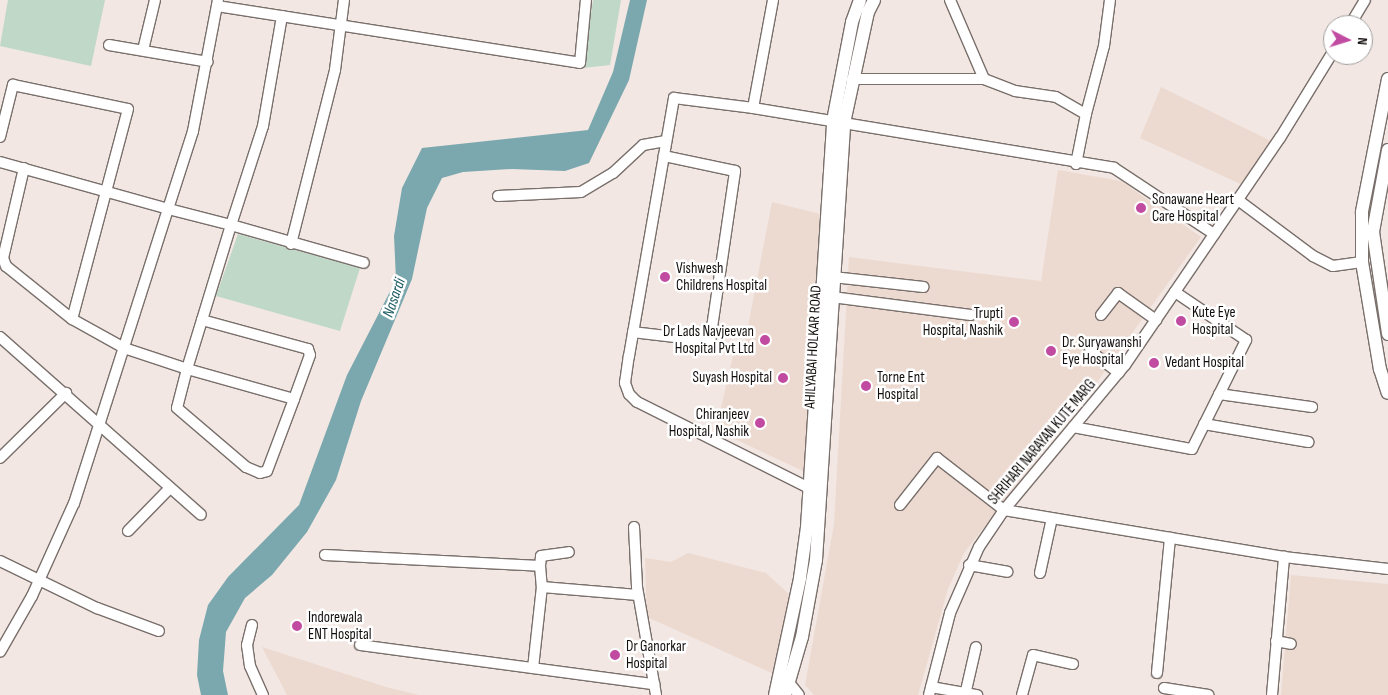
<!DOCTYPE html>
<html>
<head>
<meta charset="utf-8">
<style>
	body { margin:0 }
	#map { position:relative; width:1388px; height:695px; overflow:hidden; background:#f2e7e2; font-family:"Sofia Sans Condensed",sans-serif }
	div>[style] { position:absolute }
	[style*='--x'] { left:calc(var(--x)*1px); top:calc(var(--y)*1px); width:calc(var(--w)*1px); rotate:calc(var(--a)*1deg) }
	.built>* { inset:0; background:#ecdad1 }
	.green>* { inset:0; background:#bfd8c8 }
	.water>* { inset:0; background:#7ba8ae }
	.roads { filter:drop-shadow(1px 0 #796f6b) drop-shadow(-1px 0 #796f6b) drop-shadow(0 1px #796f6b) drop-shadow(0 -1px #796f6b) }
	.minor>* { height:10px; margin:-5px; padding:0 5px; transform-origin:5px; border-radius:5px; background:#fff }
	.major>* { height:12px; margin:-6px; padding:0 6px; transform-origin:6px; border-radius:6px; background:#fff }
	.dots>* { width:14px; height:14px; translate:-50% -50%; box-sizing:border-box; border:2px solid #fff; border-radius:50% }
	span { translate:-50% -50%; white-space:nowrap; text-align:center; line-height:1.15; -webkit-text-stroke:5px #fff; paint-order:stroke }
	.poi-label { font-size:15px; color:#120e0d }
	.left { translate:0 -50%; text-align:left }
	.right { translate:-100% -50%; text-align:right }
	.street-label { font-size:15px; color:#120e0d }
	.water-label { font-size:16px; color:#195960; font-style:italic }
	.north { position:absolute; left:1323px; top:15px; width:50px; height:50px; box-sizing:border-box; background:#fff; border:1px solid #a09f9e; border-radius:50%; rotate:95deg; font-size:14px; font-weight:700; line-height:20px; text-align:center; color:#120e0d }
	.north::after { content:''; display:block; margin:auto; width:18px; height:22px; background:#c24ba2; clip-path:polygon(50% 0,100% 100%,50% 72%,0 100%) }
</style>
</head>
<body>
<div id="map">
	<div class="built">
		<i style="clip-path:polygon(1161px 87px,1271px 141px,1245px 186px,1140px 138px)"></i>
		<i style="clip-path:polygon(1058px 170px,1121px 181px,1201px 237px,1095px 385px,964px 553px,948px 589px,918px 695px,814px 695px,805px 685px,834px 524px,849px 257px,1041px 281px)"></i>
		<i style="clip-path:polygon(772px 202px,820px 214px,805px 472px,716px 430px,735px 347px,744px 347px)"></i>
		<i style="clip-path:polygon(688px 553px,766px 573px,791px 596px,774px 674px,647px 617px,645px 558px,671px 562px)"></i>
		<i style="clip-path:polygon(1291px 575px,1388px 584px,1388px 695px,1281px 695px)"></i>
		<i style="clip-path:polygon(262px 647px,386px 687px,419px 695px,287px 695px)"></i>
	</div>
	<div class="green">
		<i style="clip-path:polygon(8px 0,105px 0,91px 66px,0 46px)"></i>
		<i style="clip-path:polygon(593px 0,621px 0,610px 65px,583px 68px)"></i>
		<i style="clip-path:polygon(238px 234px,360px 268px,340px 331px,216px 296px)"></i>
	</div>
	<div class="water">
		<i style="clip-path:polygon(630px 0,647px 0,629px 80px,589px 163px,565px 171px,512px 169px,463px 172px,442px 178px,427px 208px,412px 279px,361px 401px,336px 480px,307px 532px,272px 575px,245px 598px,226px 632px,223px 671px,228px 695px,201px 695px,197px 675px,199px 640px,208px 605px,228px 577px,299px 505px,347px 375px,396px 280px,394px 236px,402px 188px,422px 148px,588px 130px,613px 72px)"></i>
	</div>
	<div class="roads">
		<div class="minor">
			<i style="--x:950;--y:0;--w:86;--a:66.7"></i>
			<i style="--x:217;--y:6;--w:367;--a:8.9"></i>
			<i style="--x:580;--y:63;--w:63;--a:-84.6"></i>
			<i style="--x:282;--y:16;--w:112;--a:99.8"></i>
			<i style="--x:263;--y:126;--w:104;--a:107.9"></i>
			<i style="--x:231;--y:225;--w:138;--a:15.9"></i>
			<i style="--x:1350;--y:25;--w:29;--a:-59"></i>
			<i style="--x:109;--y:45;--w:100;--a:9.7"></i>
			<i style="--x:143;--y:50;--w:51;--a:-76.5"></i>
			<i style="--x:852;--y:79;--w:132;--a:0"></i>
			<i style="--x:984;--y:79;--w:33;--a:21"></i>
			<i style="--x:1015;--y:91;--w:41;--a:8.3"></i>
			<i style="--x:1056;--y:97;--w:34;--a:30"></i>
			<i style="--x:1086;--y:114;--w:51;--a:101.3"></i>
			<i style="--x:753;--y:108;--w:110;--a:-79.5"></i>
			<i style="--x:1086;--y:114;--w:70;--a:-75.2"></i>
			<i style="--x:1104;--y:46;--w:46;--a:-82.6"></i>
			<i style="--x:0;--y:137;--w:54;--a:-76"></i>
			<i style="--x:13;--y:85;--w:117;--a:11.8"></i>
			<i style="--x:128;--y:109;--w:217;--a:104.9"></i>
			<i style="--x:72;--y:319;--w:60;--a:29.1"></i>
			<i style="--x:124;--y:348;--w:66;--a:18.4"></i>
			<i style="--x:187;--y:369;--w:40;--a:104.4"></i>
			<i style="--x:177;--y:408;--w:91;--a:40.5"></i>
			<i style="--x:246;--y:467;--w:15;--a:23"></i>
			<i style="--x:260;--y:473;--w:7;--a:-16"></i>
			<i style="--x:267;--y:471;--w:77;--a:-69.4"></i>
			<i style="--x:0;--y:162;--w:174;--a:15.6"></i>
			<i style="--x:168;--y:209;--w:309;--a:107.7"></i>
			<i style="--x:74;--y:503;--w:102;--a:114.3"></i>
			<i style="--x:32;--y:596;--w:64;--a:119.7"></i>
			<i style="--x:24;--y:168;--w:92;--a:103.1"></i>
			<i style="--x:3;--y:258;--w:9;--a:69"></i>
			<i style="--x:6;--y:266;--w:85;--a:38.8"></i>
			<i style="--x:498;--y:196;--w:83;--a:-2.8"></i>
			<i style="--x:581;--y:192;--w:37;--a:-31"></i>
			<i style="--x:613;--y:173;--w:41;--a:-43"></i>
			<i style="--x:643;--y:145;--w:23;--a:-10"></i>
			<i style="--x:1238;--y:200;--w:94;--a:36.7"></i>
			<i style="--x:1313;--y:256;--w:22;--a:27"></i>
			<i style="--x:1333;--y:266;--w:29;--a:-8"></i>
			<i style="--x:291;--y:244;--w:179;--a:-75.8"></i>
			<i style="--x:335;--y:70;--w:71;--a:-82.7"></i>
			<i style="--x:833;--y:277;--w:91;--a:6.3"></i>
			<i style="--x:832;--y:297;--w:140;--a:7.4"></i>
			<i style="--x:1101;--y:315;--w:28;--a:-52"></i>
			<i style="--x:1118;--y:293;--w:47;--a:35.4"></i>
			<i style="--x:202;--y:320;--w:110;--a:15.3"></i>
			<i style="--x:308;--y:349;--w:6;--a:72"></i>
			<i style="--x:310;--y:355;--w:47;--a:110"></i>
			<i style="--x:294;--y:399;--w:111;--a:-164.3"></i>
			<i style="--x:187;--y:369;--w:51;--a:-73"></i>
			<i style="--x:202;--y:320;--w:99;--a:-73"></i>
			<i style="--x:231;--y:225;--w:65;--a:-165.7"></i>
			<i style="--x:168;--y:209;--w:82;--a:-72.2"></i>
			<i style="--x:193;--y:131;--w:133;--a:-79.2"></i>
			<i style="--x:633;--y:332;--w:78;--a:6.7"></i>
			<i style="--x:710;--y:341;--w:172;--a:-81.6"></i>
			<i style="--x:735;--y:171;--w:73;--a:-168.1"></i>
			<i style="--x:0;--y:337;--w:268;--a:41.5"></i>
			<i style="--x:1090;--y:351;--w:36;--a:37"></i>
			<i style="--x:1219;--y:394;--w:94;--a:8"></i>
			<i style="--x:1204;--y:424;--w:106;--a:9.8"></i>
			<i style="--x:1073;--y:427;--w:121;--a:10.5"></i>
			<i style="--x:1192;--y:449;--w:122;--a:-63.6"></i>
			<i style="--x:1246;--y:340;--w:86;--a:-145.9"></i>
			<i style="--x:0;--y:458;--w:93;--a:-44.6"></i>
			<i style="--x:815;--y:491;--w:199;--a:-153.4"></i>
			<i style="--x:637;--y:402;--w:11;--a:-135"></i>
			<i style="--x:629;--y:394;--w:12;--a:-110"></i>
			<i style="--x:625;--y:383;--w:27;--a:-82"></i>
			<i style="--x:629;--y:356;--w:262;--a:-80.1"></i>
			<i style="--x:674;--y:98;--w:80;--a:7.2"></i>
			<i style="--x:753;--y:108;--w:366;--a:9.4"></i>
			<i style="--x:1114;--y:168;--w:120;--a:33.4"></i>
			<i style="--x:900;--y:505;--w:60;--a:-51.8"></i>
			<i style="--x:937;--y:458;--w:85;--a:37.8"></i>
			<i style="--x:1004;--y:510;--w:284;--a:9.5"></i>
			<i style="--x:1284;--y:557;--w:105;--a:6.6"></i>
			<i style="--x:634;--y:527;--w:60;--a:87.1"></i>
			<i style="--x:637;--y:587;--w:110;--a:80"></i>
			<i style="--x:128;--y:531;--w:60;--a:-45.7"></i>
			<i style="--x:325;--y:555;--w:215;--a:2.9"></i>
			<i style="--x:540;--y:566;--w:21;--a:85"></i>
			<i style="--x:542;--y:587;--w:96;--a:4.8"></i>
			<i style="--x:0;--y:561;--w:108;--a:25.9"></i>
			<i style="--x:97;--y:608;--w:66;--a:20.4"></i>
			<i style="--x:969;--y:565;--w:39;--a:10"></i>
			<i style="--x:540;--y:566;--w:10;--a:-84"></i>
			<i style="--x:541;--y:556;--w:28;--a:-8"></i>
			<i style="--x:1040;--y:573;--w:56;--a:-77.7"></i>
			<i style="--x:252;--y:625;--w:21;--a:104"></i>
			<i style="--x:247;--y:645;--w:21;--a:82"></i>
			<i style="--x:250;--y:666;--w:32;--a:66"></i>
			<i style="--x:1276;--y:641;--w:15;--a:11"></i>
			<i style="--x:360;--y:645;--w:297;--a:7.6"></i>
			<i style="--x:533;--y:668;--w:81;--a:-83.7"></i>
			<i style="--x:1157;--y:673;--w:136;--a:-84.5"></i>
			<i style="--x:790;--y:684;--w:14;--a:51"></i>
			<i style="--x:931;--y:687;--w:47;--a:9.9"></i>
			<i style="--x:1164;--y:688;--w:45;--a:9"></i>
			<i style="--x:929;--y:695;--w:85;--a:-75.6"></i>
			<i style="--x:950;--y:613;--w:72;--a:-66.3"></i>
			<i style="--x:979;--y:547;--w:45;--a:-56"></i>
			<i style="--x:1004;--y:510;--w:189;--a:-50.2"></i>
			<i style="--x:1125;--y:365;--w:275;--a:-55.7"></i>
			<i style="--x:1280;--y:138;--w:101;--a:-58.4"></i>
			<i style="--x:965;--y:695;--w:49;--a:-77.1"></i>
			<i style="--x:1022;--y:695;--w:41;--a:-74.6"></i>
			<i style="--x:1033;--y:655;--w:41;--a:12.7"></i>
			<i style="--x:1272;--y:695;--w:139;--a:-85"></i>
		</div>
		<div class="major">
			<i style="--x:1388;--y:79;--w:136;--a:101.1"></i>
			<i style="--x:1362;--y:212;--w:50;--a:90"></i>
			<i style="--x:1362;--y:262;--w:109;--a:80.5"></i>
			<i style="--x:1380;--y:369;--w:25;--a:72"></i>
			<i style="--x:1388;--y:150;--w:83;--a:100.4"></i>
			<i style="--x:1373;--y:232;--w:103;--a:81.6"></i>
			<i style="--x:775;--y:695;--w:120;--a:-77.9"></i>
			<i style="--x:800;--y:578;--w:51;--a:-82.2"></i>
			<i style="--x:807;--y:527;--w:407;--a:-86.3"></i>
			<i style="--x:833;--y:121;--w:101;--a:-79.1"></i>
			<i style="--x:852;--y:22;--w:23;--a:-70"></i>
			<i style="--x:785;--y:695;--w:60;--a:-73.7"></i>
			<i style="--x:802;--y:637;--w:78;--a:-79.7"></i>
			<i style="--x:816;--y:560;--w:438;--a:-86.3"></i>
			<i style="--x:844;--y:123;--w:114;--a:-77.8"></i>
			<i style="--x:868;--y:12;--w:13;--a:-63"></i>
		</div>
	</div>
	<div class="dots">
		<i style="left:1141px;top:208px;background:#c24ba2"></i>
		<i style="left:665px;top:277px;background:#c24ba2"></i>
		<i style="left:1181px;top:321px;background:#c24ba2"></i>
		<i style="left:1014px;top:322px;background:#c24ba2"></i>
		<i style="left:765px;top:340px;background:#c24ba2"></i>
		<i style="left:1051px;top:351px;background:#c24ba2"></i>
		<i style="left:1154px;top:363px;background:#c24ba2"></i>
		<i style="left:783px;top:378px;background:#c24ba2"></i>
		<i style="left:866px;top:386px;background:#c24ba2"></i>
		<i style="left:760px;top:423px;background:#c24ba2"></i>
		<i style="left:297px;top:626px;background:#c24ba2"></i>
		<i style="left:615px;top:655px;background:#c24ba2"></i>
	</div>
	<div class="poi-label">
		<span class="left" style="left:1152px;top:208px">Sonawane Heart<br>Care Hospital</span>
		<span class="left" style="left:676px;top:277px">Vishwesh<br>Childrens Hospital</span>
		<span class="left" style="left:1192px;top:321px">Kute Eye<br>Hospital</span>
		<span class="right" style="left:1003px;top:322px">Trupti<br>Hospital, Nashik</span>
		<span class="right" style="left:754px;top:340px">Dr Lads Navjeevan<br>Hospital Pvt Ltd</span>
		<span class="left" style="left:1062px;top:351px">Dr. Suryawanshi<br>Eye Hospital</span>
		<span class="left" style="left:1165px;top:363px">Vedant Hospital</span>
		<span class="left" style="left:877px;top:386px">Torne Ent<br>Hospital</span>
		<span class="right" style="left:772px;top:378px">Suyash Hospital</span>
		<span class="right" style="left:749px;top:423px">Chiranjeev<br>Hospital, Nashik</span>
		<span class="left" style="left:308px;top:626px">Indorewala<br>ENT Hospital</span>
		<span class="left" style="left:626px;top:655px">Dr Ganorkar<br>Hospital</span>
	</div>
	<div class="street-label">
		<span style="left:813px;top:347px;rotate:-87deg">AHILYABAI HOLKAR ROAD</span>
		<span style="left:1042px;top:442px;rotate:-50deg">SHRIHARI NARAYAN KUTE MARG</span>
	</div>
	<div class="water-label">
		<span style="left:395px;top:298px;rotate:-71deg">Nasardi</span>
	</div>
	<div class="north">N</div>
</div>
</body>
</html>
